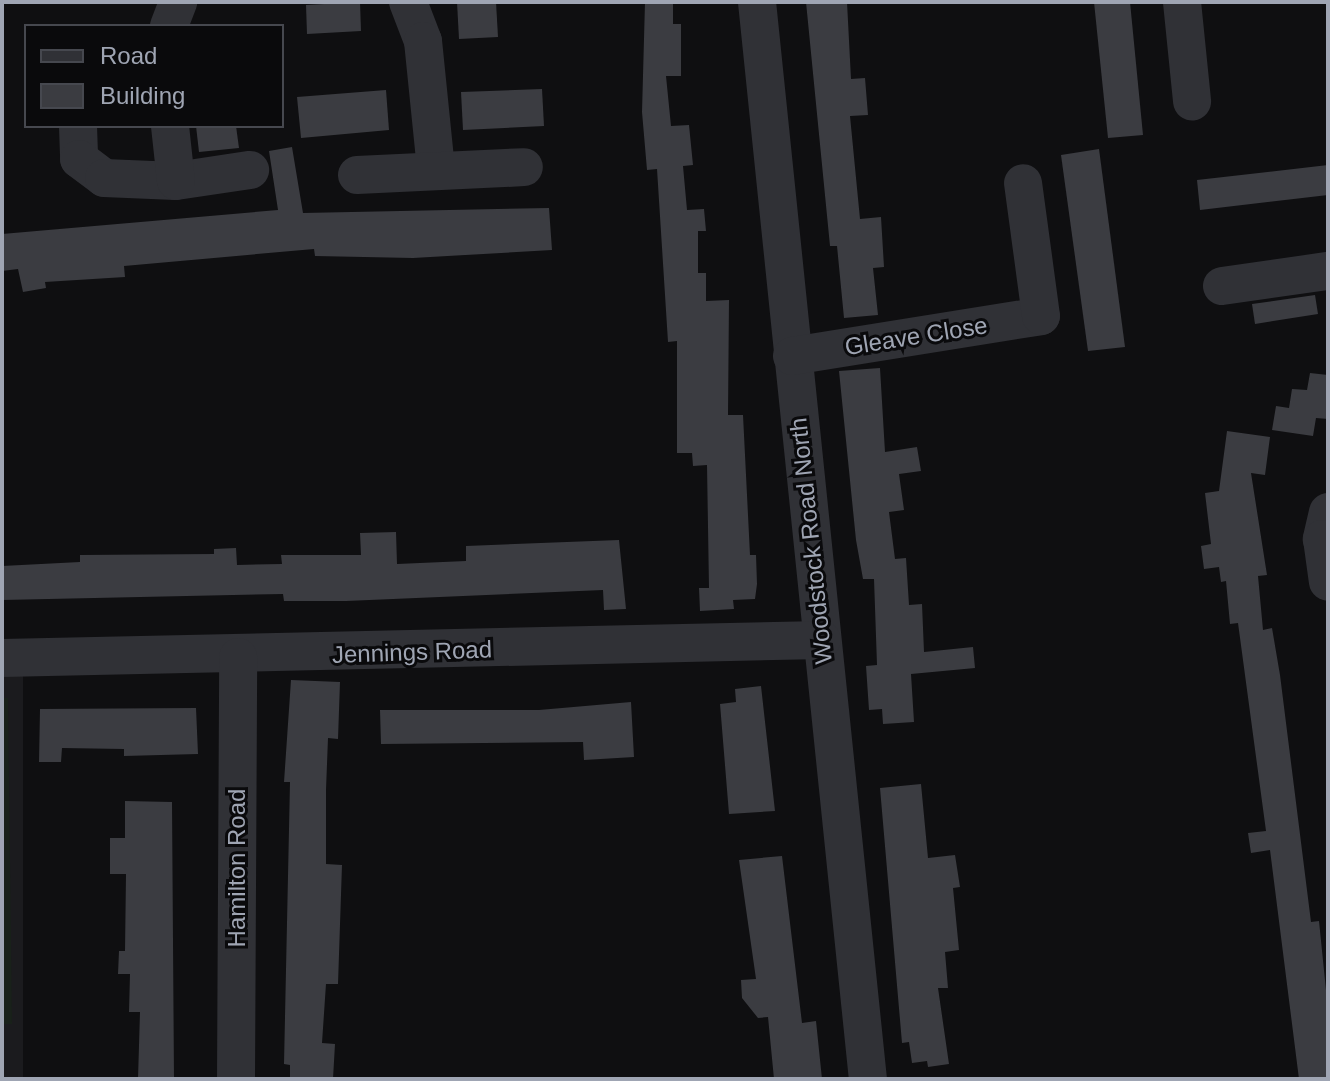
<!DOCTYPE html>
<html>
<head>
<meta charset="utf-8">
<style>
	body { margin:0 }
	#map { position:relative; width:1330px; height:1081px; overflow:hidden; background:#0f0f11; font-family:Arial,sans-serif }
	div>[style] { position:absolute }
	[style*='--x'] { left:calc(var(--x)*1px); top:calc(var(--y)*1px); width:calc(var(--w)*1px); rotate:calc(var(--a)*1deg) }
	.built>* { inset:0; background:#1b1b1e }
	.green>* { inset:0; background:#19211a }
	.building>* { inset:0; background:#3b3c41 }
	.minor>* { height:38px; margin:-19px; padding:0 19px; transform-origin:19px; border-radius:19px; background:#303136 }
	span { translate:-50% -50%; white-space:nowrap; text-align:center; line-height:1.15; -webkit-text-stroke:6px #0a0a0c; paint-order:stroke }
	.street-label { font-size:24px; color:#9fa5b3 }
	.frame { position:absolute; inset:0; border:4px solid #9fa5b3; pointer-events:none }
	.legend { position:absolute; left:24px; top:24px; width:260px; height:104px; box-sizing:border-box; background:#0a0a0c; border:2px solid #46484f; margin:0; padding:10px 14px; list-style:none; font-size:24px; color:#9fa5b3 }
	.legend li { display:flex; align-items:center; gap:16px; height:40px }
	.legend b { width:40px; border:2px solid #46484f }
</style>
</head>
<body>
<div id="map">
	<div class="built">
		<i style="clip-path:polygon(2px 661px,23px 661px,23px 1079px,2px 1079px)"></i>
	</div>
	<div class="green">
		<i style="clip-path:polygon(2px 698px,8px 698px,12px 1024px,2px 1024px)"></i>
	</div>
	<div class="building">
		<i style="clip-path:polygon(360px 2px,361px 31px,307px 34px,306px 5px)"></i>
		<i style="clip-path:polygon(457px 2px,496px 2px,498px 37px,459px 39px)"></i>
		<i style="clip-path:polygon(645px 2px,673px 2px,673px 24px,681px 24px,681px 76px,666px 76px,671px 126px,689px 125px,693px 165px,683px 166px,687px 210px,704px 209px,706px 231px,698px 231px,698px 273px,706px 273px,706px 301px,729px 300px,728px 415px,743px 415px,750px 555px,756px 555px,757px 584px,755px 599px,733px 600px,734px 609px,700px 611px,699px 588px,709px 588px,707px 465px,693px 466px,692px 453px,677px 453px,677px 341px,668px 342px,657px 169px,647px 170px,642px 112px)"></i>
		<i style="clip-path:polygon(806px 2px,847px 2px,851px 79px,865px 78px,868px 115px,850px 116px,860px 219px,881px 217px,884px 267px,873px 268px,878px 315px,844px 318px,837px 246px,830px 246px)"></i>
		<i style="clip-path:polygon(1094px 2px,1130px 2px,1143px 135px,1108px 138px)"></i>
		<i style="clip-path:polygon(542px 89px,544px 126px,463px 130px,461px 92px)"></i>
		<i style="clip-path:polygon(386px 90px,389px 130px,301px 138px,297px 97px)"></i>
		<i style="clip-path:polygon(196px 126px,236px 126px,239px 148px,199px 152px)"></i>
		<i style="clip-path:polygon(292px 147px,303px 213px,549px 208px,552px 250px,413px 258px,315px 256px,314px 249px,124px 266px,125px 277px,45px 282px,46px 288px,23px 292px,18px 269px,2px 271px,2px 234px,278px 210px,269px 151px)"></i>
		<i style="clip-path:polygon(1099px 149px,1125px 347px,1088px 351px,1061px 155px)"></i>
		<i style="clip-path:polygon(1328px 165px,1328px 195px,1200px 210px,1197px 180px)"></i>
		<i style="clip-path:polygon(1315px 295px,1318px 314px,1255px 324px,1252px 304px)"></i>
		<i style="clip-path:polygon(880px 368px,885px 452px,917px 447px,921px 471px,899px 474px,904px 510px,889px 512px,895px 559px,906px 558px,909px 605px,922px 604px,924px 652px,973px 647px,975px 668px,911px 674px,914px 722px,883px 724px,882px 709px,869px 710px,866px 666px,877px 665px,874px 579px,863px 579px,856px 540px,839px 371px)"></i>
		<i style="clip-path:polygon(1310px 373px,1328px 375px,1328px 419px,1316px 418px,1313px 436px,1272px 430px,1276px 406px,1289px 408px,1292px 389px,1307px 390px)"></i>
		<i style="clip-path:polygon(1227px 431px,1270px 437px,1265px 475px,1251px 473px,1267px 575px,1258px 576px,1263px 630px,1272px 628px,1280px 675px,1311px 922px,1319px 921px,1328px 1010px,1328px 1079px,1299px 1079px,1270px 850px,1251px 853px,1248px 833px,1266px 831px,1238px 623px,1230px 624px,1226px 581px,1221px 582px,1219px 567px,1204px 569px,1201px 546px,1211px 544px,1205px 493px,1219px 491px)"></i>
		<i style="clip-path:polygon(396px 532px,397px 564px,466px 561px,466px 546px,619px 540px,626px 609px,604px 610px,603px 590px,346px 601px,284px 601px,283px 594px,2px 600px,2px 566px,80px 562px,80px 555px,214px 554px,214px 549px,236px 548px,237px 565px,282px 564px,281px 555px,361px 555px,360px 533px)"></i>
		<i style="clip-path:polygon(291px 680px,340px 682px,338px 739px,328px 738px,326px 790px,326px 864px,342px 865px,338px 984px,326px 984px,322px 1043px,335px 1044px,333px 1079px,290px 1079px,290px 1065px,284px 1064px,290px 782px,284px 782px)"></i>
		<i style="clip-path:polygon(761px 686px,775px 811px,729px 814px,720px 704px,736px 702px,735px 689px)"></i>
		<i style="clip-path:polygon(631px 702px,634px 757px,584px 760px,583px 742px,381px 744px,380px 710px,539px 710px)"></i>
		<i style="clip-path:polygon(196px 708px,198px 754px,124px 756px,124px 749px,62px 748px,61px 762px,39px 762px,40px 709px)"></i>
		<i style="clip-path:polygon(921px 784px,928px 858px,955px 855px,960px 887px,953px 888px,959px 950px,945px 952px,948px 988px,938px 988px,949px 1064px,928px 1067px,927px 1061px,912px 1063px,909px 1042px,902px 1043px,880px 788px)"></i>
		<i style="clip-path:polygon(125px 801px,172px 802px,174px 1079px,138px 1079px,140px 1012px,129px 1012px,130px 974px,118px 974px,119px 951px,125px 951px,126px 874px,110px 874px,110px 838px,125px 838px)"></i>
		<i style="clip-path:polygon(782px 856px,802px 1023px,816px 1021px,822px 1079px,774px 1079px,768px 1017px,758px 1018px,742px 998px,741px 980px,756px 979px,739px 860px)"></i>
	</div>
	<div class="minor">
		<i style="--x:408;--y:2;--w:42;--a:69"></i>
		<i style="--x:423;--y:41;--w:130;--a:84.2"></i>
		<i style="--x:757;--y:2;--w:1083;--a:84.12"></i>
		<i style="--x:1182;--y:2;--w:100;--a:84.2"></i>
		<i style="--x:169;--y:26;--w:26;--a:-69"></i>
		<i style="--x:78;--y:126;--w:33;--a:88"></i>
		<i style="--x:79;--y:159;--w:31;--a:37"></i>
		<i style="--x:104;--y:178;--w:72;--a:2.4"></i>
		<i style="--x:176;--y:181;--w:75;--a:-8.5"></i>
		<i style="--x:170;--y:126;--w:55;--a:83.8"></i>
		<i style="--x:357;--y:175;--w:167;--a:-2.7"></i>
		<i style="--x:1222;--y:286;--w:107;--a:-8.1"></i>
		<i style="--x:792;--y:356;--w:252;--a:-9.1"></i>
		<i style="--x:1041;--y:316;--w:134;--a:-97.7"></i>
		<i style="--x:1328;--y:512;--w:28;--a:103"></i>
		<i style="--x:1322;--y:539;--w:43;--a:82.1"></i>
		<i style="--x:2;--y:658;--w:820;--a:-1.26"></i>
		<i style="--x:236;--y:1079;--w:422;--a:-89.7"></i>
	</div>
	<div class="street-label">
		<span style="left:916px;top:336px;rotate:-9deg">Gleave Close</span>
		<span style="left:811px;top:541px;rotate:-96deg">Woodstock Road North</span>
		<span style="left:412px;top:652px;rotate:-2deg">Jennings Road</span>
		<span style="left:237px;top:868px;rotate:-90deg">Hamilton Road</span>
	</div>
	<div class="frame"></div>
	<ul class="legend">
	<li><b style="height:10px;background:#303136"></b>Road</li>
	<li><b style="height:22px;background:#3b3c41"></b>Building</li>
	</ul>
</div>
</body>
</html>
